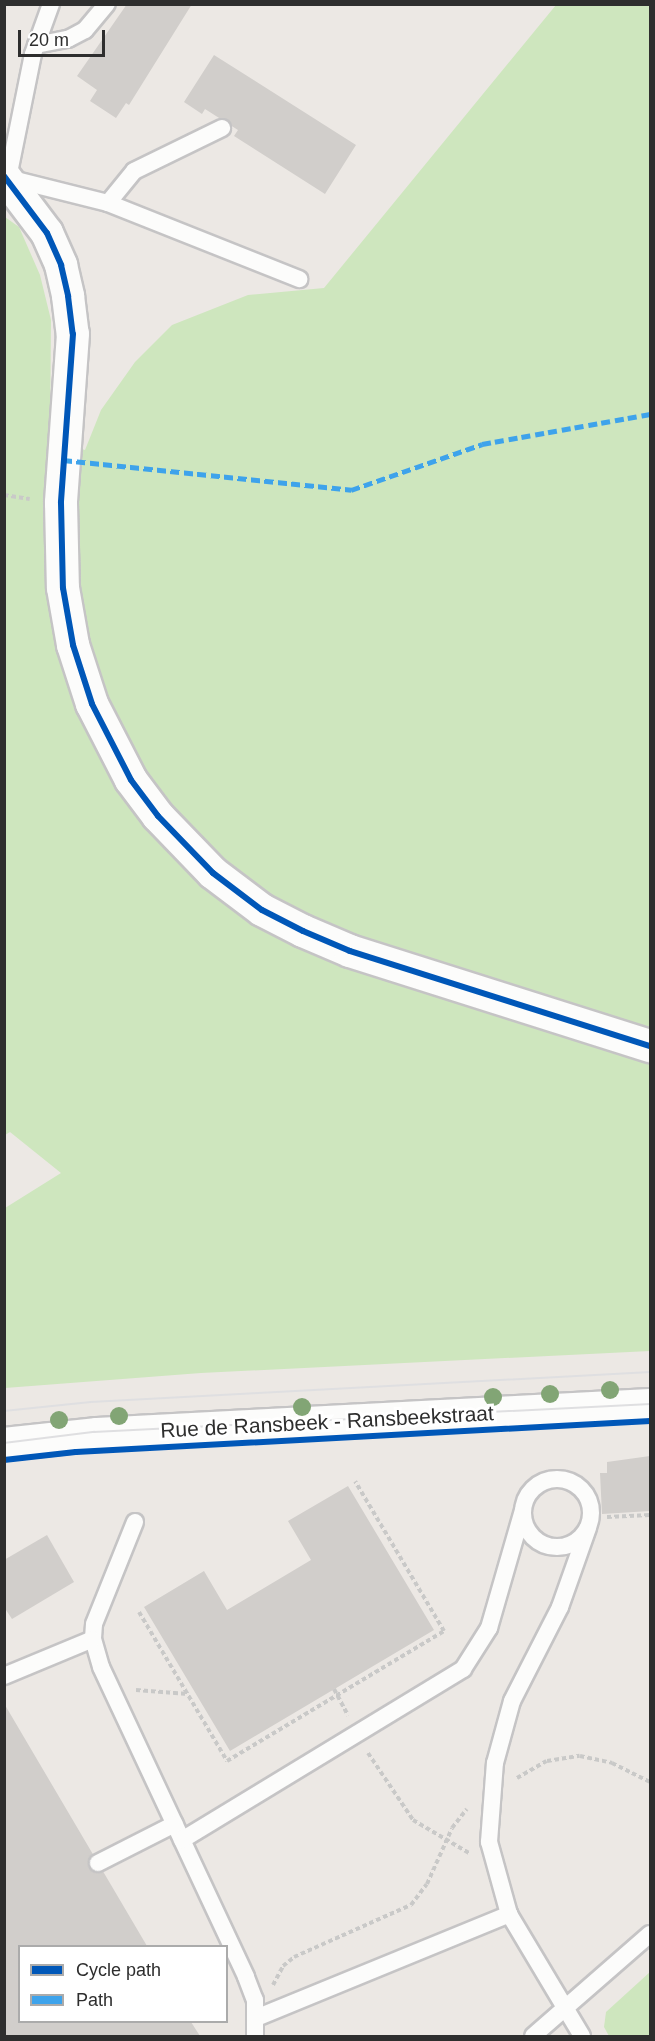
<!DOCTYPE html>
<html>
<head>
<meta charset="utf-8">
<style>
	body { margin:0 }
	#map { position:relative; width:655px; height:2041px; overflow:hidden; background:#ece8e4; font-family:Helvetica,sans-serif }
	div>[style] { position:absolute }
	[style*='--x'] { left:calc(var(--x)*1px); top:calc(var(--y)*1px); width:calc(var(--w)*1px); rotate:calc(var(--a)*1deg) }
	.green>* { inset:0; background:#cee6be }
	.building>* { inset:0; background:#d1cecb }
	.path>* { height:4px; margin-top:-2px; transform-origin:0; background:repeating-linear-gradient(90deg,#c9c9c8 0 4.5px,transparent 0 7.5px) }
	.roads { filter:drop-shadow(2px 0 #c5c4c5) drop-shadow(-2px 0 #c5c4c5) drop-shadow(0 2px #c5c4c5) drop-shadow(0 -2px #c5c4c5) }
	.lane>* { height:16px; margin:-8px; padding:0 8px; transform-origin:8px; border-radius:8px; background:#fcfcfb }
	.lane>.ring { margin:-8px; padding:0; box-sizing:content-box; background:none; border:16px solid #fcfcfb; border-radius:50% }
	.street>* { height:32px; margin:-16px; padding:0 16px; transform-origin:16px; border-radius:16px; background:#fcfcfb }
	.tram>* { height:1.5px; margin:-0.75px; padding:0 0.75px; transform-origin:0.75px; border-radius:0.75px; background:#dfdfe1 }
	.quiet>* { height:4.5px; margin-top:-2.25px; transform-origin:0; background:repeating-linear-gradient(90deg,#3ea3eb 0 9px,transparent 0 13.5px) }
	.cycleway>* { height:6px; margin:-3px; padding:0 3px; transform-origin:3px; border-radius:3px; background:#0057b8 }
	.trees>* { width:18px; height:18px; margin:-9px; border-radius:50%; background:#82a575 }
	span { translate:-50% -50%; white-space:nowrap; text-align:center; line-height:1.15; -webkit-text-stroke:6px #fff; paint-order:stroke }
	.street-label { font-size:21px; color:#2e2e2e }
	.frame { position:absolute; inset:0; border:6px solid #2e2e2e; pointer-events:none }
	.legend { position:absolute; left:18px; top:1945px; width:210px; height:78px; box-sizing:border-box; background:#fff; border:2px solid #ababab; margin:0; padding:8px 10px; list-style:none; font-size:18px; color:#2e2e2e }
	.legend li { display:flex; align-items:center; gap:12px; height:30px }
	.legend b { width:30px; border:2px solid #ababab }
	.scale { position:absolute; left:18px; top:30px; width:87px; height:27px; box-sizing:border-box; border:3px solid #2e2e2e; border-top:0; padding-left:8px; font-size:18px; line-height:21px; white-space:nowrap; color:#2e2e2e; -webkit-text-stroke:4px #fff; paint-order:stroke }
</style>
</head>
<body>
<div id="map">
	<div class="green">
		<i style="clip-path:polygon(556px 5px,650px 5px,650px 1351px,201px 1373px,5px 1388px,5px 1208px,61px 1173px,10px 1132px,5px 1135px,5px 217px,19px 227px,40px 275px,51px 320px,50px 440px,85px 450px,101px 410px,135px 362px,172px 325px,248px 295px,324px 288px)"></i>
		<i style="clip-path:polygon(650px 1972px,650px 2036px,609px 2036px,604px 2027px,606px 2012px)"></i>
	</div>
	<div class="building">
		<i style="clip-path:polygon(127px 4px,192px 4px,129px 105px,126px 103px,116px 118px,90px 101px,97px 90px,77px 76px)"></i>
		<i style="clip-path:polygon(214px 55px,356px 145px,325px 194px,234px 136px,238px 130px,205px 109px,202px 114px,184px 102px)"></i>
		<i style="clip-path:polygon(650px 1456px,650px 1511px,602px 1514px,600px 1473px,607px 1473px,607px 1462px)"></i>
		<i style="clip-path:polygon(348px 1486px,434px 1630px,230px 1751px,144px 1607px,204px 1571px,227px 1610px,311px 1560px,288px 1521px)"></i>
		<i style="clip-path:polygon(47px 1535px,74px 1582px,12px 1619px,4px 1607px,4px 1560px)"></i>
		<i style="clip-path:polygon(5px 1705px,147px 1946px,20px 1946px,20px 2022px,191px 2022px,200px 2036px,5px 2036px)"></i>
	</div>
	<div class="path">
		<i style="--x:4;--y:495;--w:26;--a:9"></i>
		<i style="--x:607;--y:1517;--w:43;--a:-2.7"></i>
		<i style="--x:139;--y:1612;--w:173;--a:59.4"></i>
		<i style="--x:227;--y:1761;--w:253;--a:-30.9"></i>
		<i style="--x:444;--y:1631;--w:174;--a:-120.7"></i>
		<i style="--x:334;--y:1689;--w:30;--a:62"></i>
		<i style="--x:136;--y:1690;--w:52;--a:4.4"></i>
		<i style="--x:368;--y:1753;--w:81;--a:56.1"></i>
		<i style="--x:413;--y:1820;--w:65;--a:30.5"></i>
		<i style="--x:517;--y:1778;--w:34;--a:-30"></i>
		<i style="--x:547;--y:1761;--w:33;--a:-9"></i>
		<i style="--x:580;--y:1756;--w:33;--a:12"></i>
		<i style="--x:612;--y:1763;--w:42;--a:26.6"></i>
		<i style="--x:273;--y:1985;--w:21;--a:-62"></i>
		<i style="--x:283;--y:1966;--w:14;--a:-39"></i>
		<i style="--x:294;--y:1957;--w:128;--a:-24"></i>
		<i style="--x:411;--y:1905;--w:26;--a:-53"></i>
		<i style="--x:427;--y:1884;--w:61;--a:-65.9"></i>
		<i style="--x:452;--y:1828;--w:24;--a:-52"></i>
	</div>
	<div class="roads">
		<div class="lane">
			<i style="--x:51;--y:4;--w:53;--a:109.8"></i>
			<i style="--x:33;--y:54;--w:126;--a:101.4"></i>
			<i style="--x:8;--y:178;--w:103;--a:14"></i>
			<i style="--x:108;--y:203;--w:206;--a:21.7"></i>
			<i style="--x:36;--y:45;--w:33;--a:-11"></i>
			<i style="--x:68;--y:39;--w:19;--a:-28"></i>
			<i style="--x:85;--y:30;--w:34;--a:-50"></i>
			<i style="--x:108;--y:203;--w:41;--a:-50.9"></i>
			<i style="--x:134;--y:171;--w:98;--a:-26"></i>
			<i class="ring" style="left:523px;top:1479px;width:52px;height:52px"></i>
			<i style="--x:135;--y:1522;--w:110;--a:111.9"></i>
			<i style="--x:94;--y:1624;--w:15;--a:94"></i>
			<i style="--x:93;--y:1639;--w:29;--a:74"></i>
			<i style="--x:101;--y:1667;--w:342;--a:64.9"></i>
			<i style="--x:246;--y:1977;--w:25;--a:69"></i>
			<i style="--x:255;--y:2000;--w:36;--a:90"></i>
			<i style="--x:4;--y:1676;--w:96;--a:-22.6"></i>
			<i style="--x:182;--y:1840;--w:329;--a:-31.3"></i>
			<i style="--x:463;--y:1669;--w:49;--a:-57.6"></i>
			<i style="--x:489;--y:1628;--w:123;--a:-73.9"></i>
			<i style="--x:98;--y:1863;--w:86;--a:-26.9"></i>
			<i style="--x:509;--y:1914;--w:75;--a:-105.5"></i>
			<i style="--x:489;--y:1842;--w:79;--a:-85.7"></i>
			<i style="--x:495;--y:1763;--w:64;--a:-74.7"></i>
			<i style="--x:512;--y:1701;--w:106;--a:-62.9"></i>
			<i style="--x:560;--y:1607;--w:84;--a:-70.5"></i>
			<i style="--x:256;--y:2018;--w:274;--a:-22.3"></i>
			<i style="--x:509;--y:1914;--w:142;--a:59.1"></i>
			<i style="--x:533;--y:2036;--w:155;--a:-41.1"></i>
		</div>
		<div class="street">
			<i style="--x:4;--y:176;--w:71;--a:53"></i>
			<i style="--x:47;--y:233;--w:35;--a:66"></i>
			<i style="--x:61;--y:265;--w:32;--a:77"></i>
			<i style="--x:68;--y:296;--w:38;--a:83"></i>
			<i style="--x:73;--y:334;--w:169;--a:94.1"></i>
			<i style="--x:61;--y:503;--w:85;--a:88.7"></i>
			<i style="--x:63;--y:588;--w:58;--a:80"></i>
			<i style="--x:73;--y:645;--w:62;--a:72.1"></i>
			<i style="--x:92;--y:704;--w:85;--a:62.8"></i>
			<i style="--x:131;--y:780;--w:45;--a:53.1"></i>
			<i style="--x:158;--y:816;--w:79;--a:46"></i>
			<i style="--x:213;--y:873;--w:61;--a:37.1"></i>
			<i style="--x:262;--y:910;--w:46;--a:27.1"></i>
			<i style="--x:303;--y:931;--w:51;--a:23.1"></i>
			<i style="--x:350;--y:951;--w:315;--a:17.6"></i>
			<i style="--x:4;--y:1444;--w:94;--a:-6.1"></i>
			<i style="--x:97;--y:1434;--w:554;--a:-3"></i>
		</div>
	</div>
	<div class="tram">
		<i style="--x:4;--y:1411;--w:87;--a:-5.9"></i>
		<i style="--x:91;--y:1402;--w:560;--a:-3.07"></i>
		<i style="--x:4;--y:1443;--w:91;--a:-7"></i>
		<i style="--x:94;--y:1432;--w:557;--a:-2.88"></i>
	</div>
	<div class="quiet">
		<i style="--x:63;--y:460;--w:290;--a:5.9"></i>
		<i style="--x:351;--y:490;--w:139;--a:-19.3"></i>
		<i style="--x:482;--y:444;--w:171;--a:-10.1"></i>
	</div>
	<div class="cycleway">
		<i style="--x:4;--y:176;--w:71;--a:53"></i>
		<i style="--x:47;--y:233;--w:35;--a:66"></i>
		<i style="--x:61;--y:265;--w:32;--a:77"></i>
		<i style="--x:68;--y:296;--w:38;--a:83"></i>
		<i style="--x:73;--y:334;--w:169;--a:94.1"></i>
		<i style="--x:61;--y:503;--w:85;--a:88.7"></i>
		<i style="--x:63;--y:588;--w:58;--a:80"></i>
		<i style="--x:73;--y:645;--w:62;--a:72.1"></i>
		<i style="--x:92;--y:704;--w:85;--a:62.8"></i>
		<i style="--x:131;--y:780;--w:45;--a:53.1"></i>
		<i style="--x:158;--y:816;--w:79;--a:46"></i>
		<i style="--x:213;--y:873;--w:61;--a:37.1"></i>
		<i style="--x:262;--y:910;--w:46;--a:27.1"></i>
		<i style="--x:303;--y:931;--w:51;--a:23.1"></i>
		<i style="--x:350;--y:951;--w:315;--a:17.6"></i>
		<i style="--x:4;--y:1460;--w:72;--a:-6.3"></i>
		<i style="--x:76;--y:1452;--w:575;--a:-3.09"></i>
	</div>
	<div class="trees">
		<i style="left:610px;top:1390px"></i>
		<i style="left:550px;top:1394px"></i>
		<i style="left:493px;top:1397px"></i>
		<i style="left:302px;top:1407px"></i>
		<i style="left:119px;top:1416px"></i>
		<i style="left:59px;top:1420px"></i>
	</div>
	<div class="street-label">
		<span style="left:327px;top:1422px;rotate:-3deg">Rue de Ransbeek - Ransbeekstraat</span>
	</div>
	<div class="frame"></div>
	<ul class="legend">
	<li><b style="height:8px;background:#0057b8"></b>Cycle path</li>
	<li><b style="height:8px;background:#3ea3eb"></b>Path</li>
	</ul>
	<div class="scale">20 m</div>
</div>
</body>
</html>
